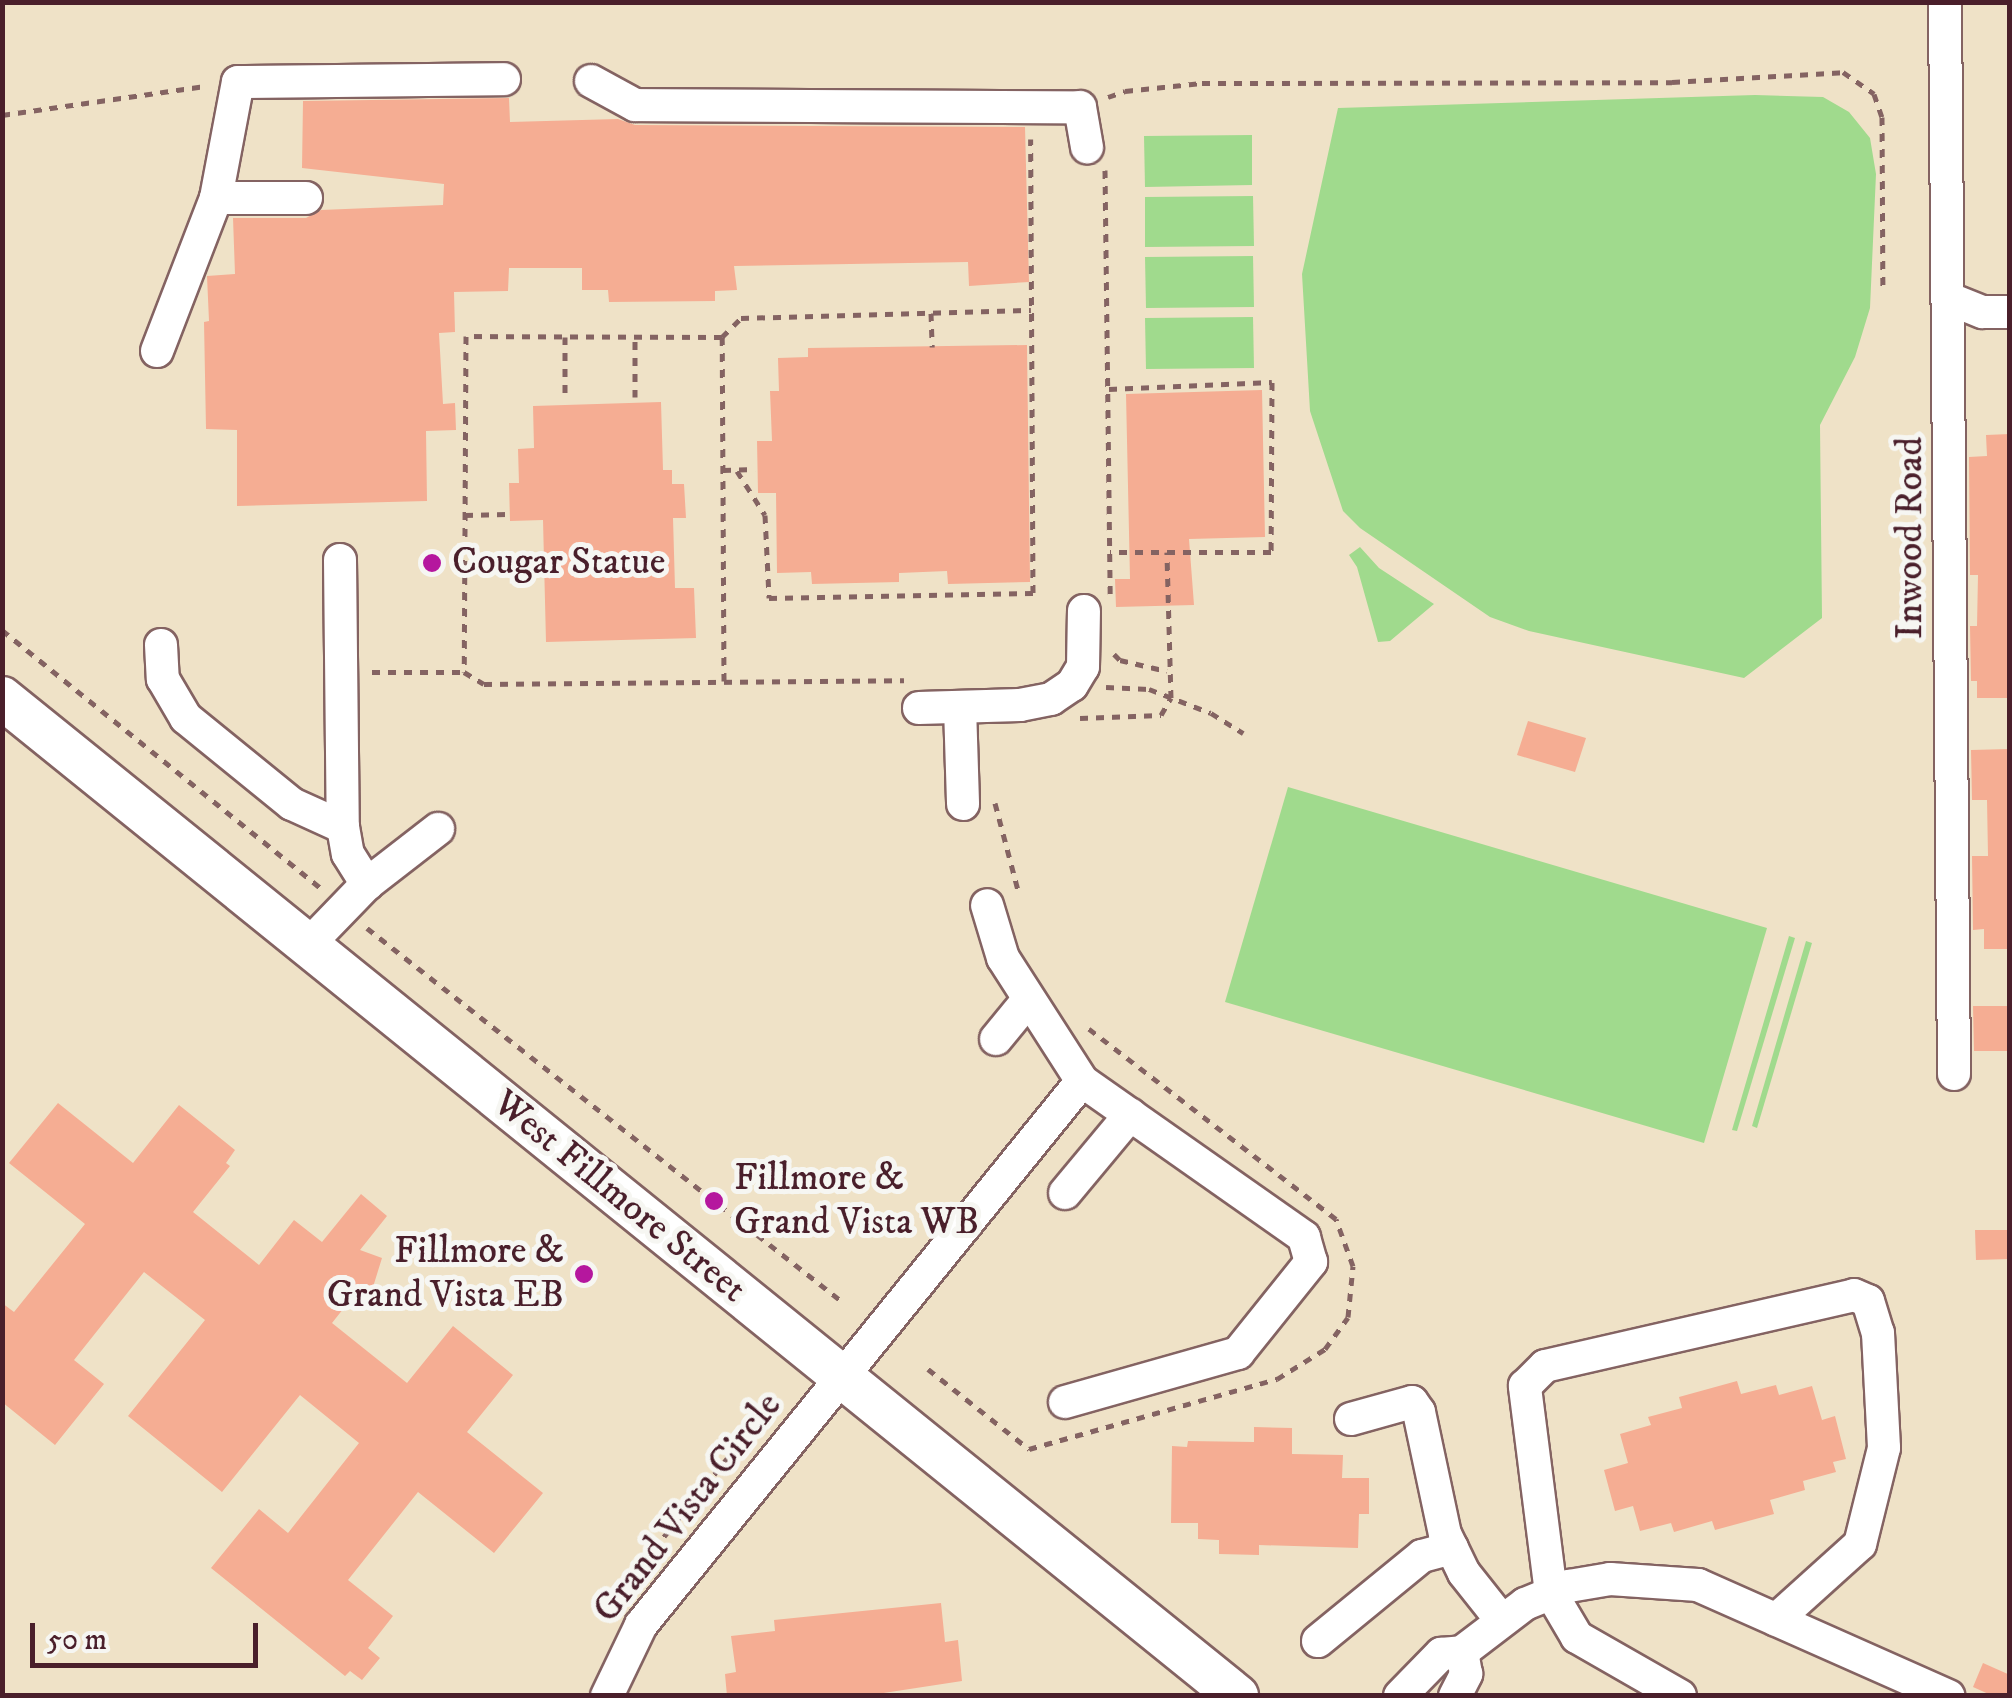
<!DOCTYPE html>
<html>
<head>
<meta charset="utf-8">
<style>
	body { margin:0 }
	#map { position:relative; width:2012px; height:1698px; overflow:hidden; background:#efe2c7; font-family:"IM FELL DW Pica",serif }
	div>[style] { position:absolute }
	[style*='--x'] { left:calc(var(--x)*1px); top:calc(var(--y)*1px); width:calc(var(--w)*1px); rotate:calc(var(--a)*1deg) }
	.green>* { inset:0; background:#a0da8d }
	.building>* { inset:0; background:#f5ad93 }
	.path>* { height:5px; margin-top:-2.5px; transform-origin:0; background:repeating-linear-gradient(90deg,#846362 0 8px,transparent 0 16px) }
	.roads { filter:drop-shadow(2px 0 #846362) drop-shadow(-2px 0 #846362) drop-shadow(0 2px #846362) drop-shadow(0 -2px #846362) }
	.minor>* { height:32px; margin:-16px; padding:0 16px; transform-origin:16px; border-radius:16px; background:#fff }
	.major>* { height:42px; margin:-21px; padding:0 21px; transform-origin:21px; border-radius:21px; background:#fff }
	.dots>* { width:28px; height:28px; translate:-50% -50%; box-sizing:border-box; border:5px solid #f6f6f2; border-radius:50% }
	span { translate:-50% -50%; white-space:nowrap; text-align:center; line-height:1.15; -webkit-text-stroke:10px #f6f6f2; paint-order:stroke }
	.street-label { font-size:38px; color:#4a1f2b }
	.poi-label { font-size:38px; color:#4a1f2b }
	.left { translate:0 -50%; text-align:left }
	.right { translate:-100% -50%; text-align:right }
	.frame { position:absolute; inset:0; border:5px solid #4a1f2b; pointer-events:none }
	.scale { position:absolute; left:30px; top:1623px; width:228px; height:45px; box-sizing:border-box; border:5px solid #4a1f2b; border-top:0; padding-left:12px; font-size:30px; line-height:35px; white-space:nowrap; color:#4a1f2b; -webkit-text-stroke:8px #f6f6f2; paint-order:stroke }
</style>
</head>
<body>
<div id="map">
	<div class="green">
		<i style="clip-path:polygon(1755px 95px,1823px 97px,1849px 112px,1870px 138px,1876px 174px,1870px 308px,1855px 357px,1820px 425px,1822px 618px,1744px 678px,1529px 631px,1490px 617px,1360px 528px,1343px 511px,1310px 411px,1302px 274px,1338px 108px)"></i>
		<i style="clip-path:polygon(1252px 135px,1252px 185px,1145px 187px,1144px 136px)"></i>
		<i style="clip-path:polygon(1253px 196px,1254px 246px,1145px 247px,1145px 197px)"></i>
		<i style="clip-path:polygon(1253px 256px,1254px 307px,1146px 308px,1145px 257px)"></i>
		<i style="clip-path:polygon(1253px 317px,1254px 368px,1146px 369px,1145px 318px)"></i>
		<i style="clip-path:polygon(1360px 547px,1379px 568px,1434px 604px,1390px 641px,1378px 642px,1357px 567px,1349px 555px)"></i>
		<i style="clip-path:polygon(1288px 787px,1767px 928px,1704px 1143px,1225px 1002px)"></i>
		<i style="clip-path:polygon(1789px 936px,1795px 938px,1737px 1131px,1732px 1130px)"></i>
		<i style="clip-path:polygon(1806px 941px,1812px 943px,1757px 1128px,1752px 1126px)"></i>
	</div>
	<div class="building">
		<i style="clip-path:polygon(509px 98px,510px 122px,618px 119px,635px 125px,1025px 127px,1029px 282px,969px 286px,968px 262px,734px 266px,737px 290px,715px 291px,715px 301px,609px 302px,608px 290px,582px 290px,582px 268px,509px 268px,508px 291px,454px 292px,455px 332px,439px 333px,443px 404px,455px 403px,456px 430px,426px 431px,427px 501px,237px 506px,237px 430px,206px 429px,204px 322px,209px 321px,207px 276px,235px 274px,233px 218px,306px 218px,321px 210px,443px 205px,444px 184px,302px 168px,303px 101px)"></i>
		<i style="clip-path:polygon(1027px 345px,1030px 582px,948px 584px,947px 571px,899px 573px,899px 582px,812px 584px,811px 572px,777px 573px,776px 493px,758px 493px,757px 441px,772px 441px,770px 391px,779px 391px,778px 358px,808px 357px,808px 348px)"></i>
		<i style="clip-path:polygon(1262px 390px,1265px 537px,1189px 539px,1194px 605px,1116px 607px,1115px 579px,1130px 579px,1126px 394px)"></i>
		<i style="clip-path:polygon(661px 402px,663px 470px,672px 470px,672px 484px,684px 484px,686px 518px,673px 518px,675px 588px,694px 588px,696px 638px,546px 642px,543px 520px,510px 521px,509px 483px,519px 483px,518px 449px,534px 448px,533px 406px)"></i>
		<i style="clip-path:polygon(2010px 434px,2010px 698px,1977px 698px,1977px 681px,1971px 681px,1970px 626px,1977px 626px,1978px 575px,1970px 575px,1969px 457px,1987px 456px,1986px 435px)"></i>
		<i style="clip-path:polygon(1528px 721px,1586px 738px,1575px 772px,1517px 755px)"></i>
		<i style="clip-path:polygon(2010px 749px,2010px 949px,1984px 949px,1984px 929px,1973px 930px,1972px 856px,1988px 856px,1987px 800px,1972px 800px,1971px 750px)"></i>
		<i style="clip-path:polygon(1973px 1006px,2010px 1006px,2010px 1051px,1974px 1051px)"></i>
		<i style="clip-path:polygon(58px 1103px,133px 1163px,179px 1105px,235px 1150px,226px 1163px,230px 1166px,193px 1212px,259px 1265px,294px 1220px,322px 1242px,361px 1194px,387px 1216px,360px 1250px,382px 1258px,373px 1287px,363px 1284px,332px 1323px,407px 1383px,453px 1326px,513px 1375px,467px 1432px,543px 1493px,494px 1553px,418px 1492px,348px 1580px,393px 1616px,368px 1648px,380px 1658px,362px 1680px,350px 1671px,345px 1676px,211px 1568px,259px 1509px,288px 1533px,359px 1443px,300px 1395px,222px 1492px,128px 1416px,205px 1320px,144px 1272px,74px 1360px,104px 1384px,55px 1445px,2px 1402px,2px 1303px,14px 1312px,85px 1224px,9px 1163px)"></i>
		<i style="clip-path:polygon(1975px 1230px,2010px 1230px,2010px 1259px,1976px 1260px)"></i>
		<i style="clip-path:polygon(1737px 1381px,1741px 1394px,1776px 1385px,1779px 1395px,1812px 1386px,1822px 1420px,1835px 1416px,1846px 1459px,1833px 1462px,1836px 1472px,1803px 1481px,1805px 1490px,1770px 1500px,1774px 1514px,1715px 1530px,1712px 1521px,1674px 1532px,1671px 1523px,1640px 1531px,1633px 1506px,1615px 1511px,1604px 1470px,1628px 1463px,1620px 1434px,1651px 1425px,1648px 1417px,1682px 1408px,1679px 1397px)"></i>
		<i style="clip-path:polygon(1254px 1427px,1292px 1428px,1292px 1454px,1343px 1455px,1342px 1478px,1369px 1478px,1369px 1514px,1359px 1514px,1358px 1548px,1259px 1545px,1259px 1555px,1219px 1554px,1219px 1540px,1198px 1539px,1198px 1523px,1171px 1523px,1172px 1446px,1187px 1447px,1188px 1441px,1254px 1442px)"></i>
		<i style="clip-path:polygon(941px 1603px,945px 1642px,958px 1640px,962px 1681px,864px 1696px,727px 1696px,725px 1674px,736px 1672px,731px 1636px,775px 1631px,774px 1620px)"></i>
		<i style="clip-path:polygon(1983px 1663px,2010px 1675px,2010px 1696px,1993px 1696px,1973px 1687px)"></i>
	</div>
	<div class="path">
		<i style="--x:1108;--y:97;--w:18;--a:-19"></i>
		<i style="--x:1125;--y:91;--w:77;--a:-5.9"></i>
		<i style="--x:1202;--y:83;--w:470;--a:-0.1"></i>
		<i style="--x:1672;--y:82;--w:171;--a:-3.3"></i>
		<i style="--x:1843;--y:72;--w:38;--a:35"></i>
		<i style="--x:1874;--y:94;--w:24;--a:71"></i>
		<i style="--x:1882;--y:117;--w:171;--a:89.7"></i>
		<i style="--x:2;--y:115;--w:207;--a:-8.1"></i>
		<i style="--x:1105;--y:170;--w:424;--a:89.3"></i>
		<i style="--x:931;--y:313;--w:34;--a:88"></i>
		<i style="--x:565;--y:337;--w:61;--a:90"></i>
		<i style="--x:722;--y:337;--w:27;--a:-45"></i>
		<i style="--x:741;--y:318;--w:290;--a:-1.6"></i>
		<i style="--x:1109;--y:389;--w:163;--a:-2.5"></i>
		<i style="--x:1272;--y:382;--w:170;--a:90.3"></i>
		<i style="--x:1271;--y:552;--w:161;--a:180"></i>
		<i style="--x:635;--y:397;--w:60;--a:-90"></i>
		<i style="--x:723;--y:470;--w:32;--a:-2"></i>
		<i style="--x:737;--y:471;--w:52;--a:57.5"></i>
		<i style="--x:765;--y:515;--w:83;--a:87.2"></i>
		<i style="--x:769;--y:598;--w:264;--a:-1.1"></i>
		<i style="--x:1033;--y:593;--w:454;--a:-90.3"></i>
		<i style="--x:465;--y:515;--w:42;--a:-1.4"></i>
		<i style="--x:2;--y:630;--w:410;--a:39"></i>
		<i style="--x:1114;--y:654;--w:8;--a:45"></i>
		<i style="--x:1120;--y:660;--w:48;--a:13.2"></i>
		<i style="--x:372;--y:672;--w:92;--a:0"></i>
		<i style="--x:724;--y:681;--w:344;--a:-90.3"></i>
		<i style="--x:722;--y:337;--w:256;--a:-179.8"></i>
		<i style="--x:466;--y:336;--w:336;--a:90.3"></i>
		<i style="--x:464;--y:672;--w:23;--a:31"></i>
		<i style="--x:484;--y:684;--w:420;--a:-0.5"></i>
		<i style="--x:1106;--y:687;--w:43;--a:2.7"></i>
		<i style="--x:1149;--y:689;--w:66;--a:21.2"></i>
		<i style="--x:1211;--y:713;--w:38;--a:32"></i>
		<i style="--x:1080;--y:718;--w:81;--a:-2.1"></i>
		<i style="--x:1161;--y:715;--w:20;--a:-60"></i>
		<i style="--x:1171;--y:698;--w:146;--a:-91.6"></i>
		<i style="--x:995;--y:803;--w:94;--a:75.2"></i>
		<i style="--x:367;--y:928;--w:602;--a:38.18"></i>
		<i style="--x:928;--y:1369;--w:129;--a:38.4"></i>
		<i style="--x:1029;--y:1449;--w:258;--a:-15.8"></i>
		<i style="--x:1277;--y:1379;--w:57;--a:-32"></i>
		<i style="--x:1325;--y:1349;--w:39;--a:-54"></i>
		<i style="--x:1348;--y:1317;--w:51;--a:-84.4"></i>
		<i style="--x:1353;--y:1266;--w:50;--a:-109.9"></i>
		<i style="--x:1336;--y:1219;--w:312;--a:-142.4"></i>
		<i style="--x:641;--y:1572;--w:26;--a:-61"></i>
		<i style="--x:654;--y:1549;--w:166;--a:-51.1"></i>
	</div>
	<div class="roads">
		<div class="minor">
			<i style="--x:1945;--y:2;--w:1072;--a:89.52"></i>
			<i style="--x:591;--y:81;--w:50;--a:28.6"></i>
			<i style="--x:635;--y:105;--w:445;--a:0.3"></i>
			<i style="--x:1080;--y:107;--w:41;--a:80.1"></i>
			<i style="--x:216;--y:198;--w:90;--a:0"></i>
			<i style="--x:1950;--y:299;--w:35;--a:22"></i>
			<i style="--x:1983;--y:312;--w:27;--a:0"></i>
			<i style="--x:157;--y:351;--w:164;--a:-68.9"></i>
			<i style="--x:216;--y:198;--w:118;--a:-79.3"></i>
			<i style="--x:238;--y:82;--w:266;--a:-0.6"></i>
			<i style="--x:340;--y:560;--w:267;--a:89.4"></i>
			<i style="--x:343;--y:827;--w:27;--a:80"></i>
			<i style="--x:348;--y:854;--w:36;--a:58"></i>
			<i style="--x:161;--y:645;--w:34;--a:87"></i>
			<i style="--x:163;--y:679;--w:45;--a:59.5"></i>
			<i style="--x:186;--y:718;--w:136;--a:39.1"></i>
			<i style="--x:292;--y:804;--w:56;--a:24.3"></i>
			<i style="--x:960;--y:707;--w:97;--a:88.2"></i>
			<i style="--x:919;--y:708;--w:101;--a:-1.7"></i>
			<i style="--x:1020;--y:705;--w:32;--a:-11"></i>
			<i style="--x:1051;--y:699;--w:25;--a:-34"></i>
			<i style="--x:1072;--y:685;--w:21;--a:-59"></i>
			<i style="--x:1083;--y:667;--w:56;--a:-89"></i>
			<i style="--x:308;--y:945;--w:85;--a:-46"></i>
			<i style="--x:367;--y:884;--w:90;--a:-37.8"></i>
			<i style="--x:996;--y:1039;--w:50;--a:-50.6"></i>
			<i style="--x:1065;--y:1193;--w:102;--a:-50.2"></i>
			<i style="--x:1065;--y:1402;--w:180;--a:-15.8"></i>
			<i style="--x:1238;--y:1353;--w:117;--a:-51.3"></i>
			<i style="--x:1311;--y:1262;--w:26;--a:-106"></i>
			<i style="--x:1304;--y:1237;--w:271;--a:-144.9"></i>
			<i style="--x:1351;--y:1419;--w:63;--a:-15.6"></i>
			<i style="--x:1412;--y:1402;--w:12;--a:55"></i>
			<i style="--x:1419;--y:1412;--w:125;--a:78"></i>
			<i style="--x:1445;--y:1534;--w:43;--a:64"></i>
			<i style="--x:1464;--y:1573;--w:61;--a:51.6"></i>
			<i style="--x:1318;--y:1641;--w:134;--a:-39.3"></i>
			<i style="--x:1422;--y:1556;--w:31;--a:-15"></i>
			<i style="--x:607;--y:1696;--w:79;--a:-64.4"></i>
			<i style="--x:641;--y:1625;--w:700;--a:-50.97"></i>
			<i style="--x:1082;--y:1081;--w:146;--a:-122.7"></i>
			<i style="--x:1003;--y:958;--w:55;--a:-106.8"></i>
			<i style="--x:1400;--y:1696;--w:59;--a:-45.7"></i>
			<i style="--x:1441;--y:1654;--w:21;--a:-5"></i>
			<i style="--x:1462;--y:1652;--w:79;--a:-37.3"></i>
			<i style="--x:1525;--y:1604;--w:48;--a:-22.2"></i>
			<i style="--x:1569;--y:1586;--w:42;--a:-9.7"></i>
			<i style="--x:1610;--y:1579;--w:88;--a:3.9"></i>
			<i style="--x:1698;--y:1585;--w:274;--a:23.9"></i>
			<i style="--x:1455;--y:1696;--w:25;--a:-63"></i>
			<i style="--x:1466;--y:1674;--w:22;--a:-100"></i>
			<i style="--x:1680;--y:1696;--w:119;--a:-150.2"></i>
			<i style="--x:1577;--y:1637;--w:51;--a:-120.6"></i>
			<i style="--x:1551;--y:1593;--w:209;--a:-97.2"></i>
			<i style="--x:1525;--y:1386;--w:28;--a:-45"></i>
			<i style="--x:1545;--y:1366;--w:317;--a:-12.9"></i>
			<i style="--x:1854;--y:1295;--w:15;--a:23"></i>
			<i style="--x:1868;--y:1301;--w:34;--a:73"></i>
			<i style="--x:1878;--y:1333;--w:115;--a:87"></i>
			<i style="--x:1884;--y:1448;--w:99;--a:104"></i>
			<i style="--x:1860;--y:1544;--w:113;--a:137.9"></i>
		</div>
		<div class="major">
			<i style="--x:2;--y:698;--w:1588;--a:38.94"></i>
		</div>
	</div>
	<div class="dots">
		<i style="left:432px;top:563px;background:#b5179e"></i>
		<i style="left:714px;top:1201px;background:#b5179e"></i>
		<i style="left:584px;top:1274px;background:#b5179e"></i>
	</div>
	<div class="street-label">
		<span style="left:1911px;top:538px;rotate:-90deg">Inwood Road</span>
		<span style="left:619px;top:1197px;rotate:39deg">West Fillmore Street</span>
		<span style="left:688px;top:1508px;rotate:-52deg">Grand Vista Circle</span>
	</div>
	<div class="poi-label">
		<span class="left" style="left:452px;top:563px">Cougar Statue</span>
		<span class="left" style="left:734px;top:1201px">Fillmore &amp;<br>Grand Vista WB</span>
		<span class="right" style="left:564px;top:1274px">Fillmore &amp;<br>Grand Vista EB</span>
	</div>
	<div class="frame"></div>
	<div class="scale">50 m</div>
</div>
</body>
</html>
